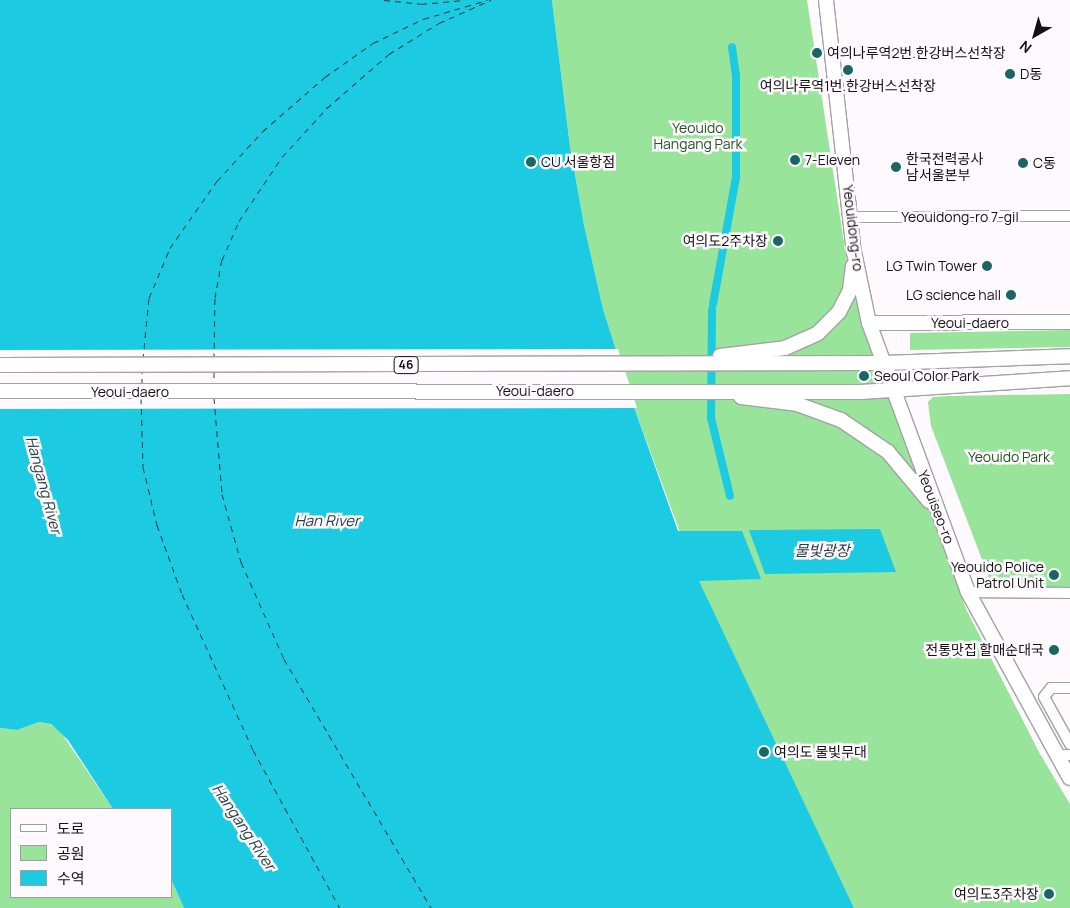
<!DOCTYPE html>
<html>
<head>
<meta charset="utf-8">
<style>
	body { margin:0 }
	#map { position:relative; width:1070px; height:908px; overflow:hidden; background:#fdf9fd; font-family:Manrope,"Noto Sans KR",sans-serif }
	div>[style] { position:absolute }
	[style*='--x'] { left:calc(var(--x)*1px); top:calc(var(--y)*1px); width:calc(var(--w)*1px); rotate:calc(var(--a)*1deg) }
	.green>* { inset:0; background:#97e49a }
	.water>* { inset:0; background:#1ccae1 }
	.pier>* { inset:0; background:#fdf9fd }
	.canal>* { height:8px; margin:-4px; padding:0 4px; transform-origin:4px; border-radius:4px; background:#1ccae1 }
	.ferry>* { height:1px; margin-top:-0.5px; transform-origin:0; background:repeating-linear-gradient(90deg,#263f43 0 6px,transparent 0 11px) }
	.roads { filter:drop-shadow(1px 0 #a4a0a4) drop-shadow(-1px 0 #a4a0a4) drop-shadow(0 1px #a4a0a4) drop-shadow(0 -1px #a4a0a4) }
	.minor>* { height:10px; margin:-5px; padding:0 5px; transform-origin:5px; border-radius:5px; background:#fff }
	.major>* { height:14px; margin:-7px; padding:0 7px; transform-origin:7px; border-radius:7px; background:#fff }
	.dots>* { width:14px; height:14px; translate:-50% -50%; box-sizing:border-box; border:2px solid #fdf9fd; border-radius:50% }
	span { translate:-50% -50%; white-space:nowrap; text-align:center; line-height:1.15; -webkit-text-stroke:5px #fdf9fd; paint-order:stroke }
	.shield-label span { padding:1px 4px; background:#fdf9fd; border:1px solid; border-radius:4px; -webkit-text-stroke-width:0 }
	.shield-label { font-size:12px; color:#131213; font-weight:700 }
	.poi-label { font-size:14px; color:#131213 }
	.left { translate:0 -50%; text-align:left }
	.right { translate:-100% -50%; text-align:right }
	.park-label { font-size:14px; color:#1f5424 }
	.street-label { font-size:14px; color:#131213 }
	.water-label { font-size:15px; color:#263f43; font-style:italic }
	.legend { position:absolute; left:10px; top:808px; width:162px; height:90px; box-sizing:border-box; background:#fdf9fd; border:1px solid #9f9d9f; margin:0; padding:6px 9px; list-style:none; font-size:15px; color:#131213 }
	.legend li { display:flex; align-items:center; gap:10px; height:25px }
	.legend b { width:25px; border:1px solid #9f9d9f }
	.north { position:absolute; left:1010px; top:10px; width:50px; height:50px; -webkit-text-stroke:4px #fdf9fd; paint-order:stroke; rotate:218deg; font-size:14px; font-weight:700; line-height:20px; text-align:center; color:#131213 }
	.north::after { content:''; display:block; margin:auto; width:18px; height:22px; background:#131213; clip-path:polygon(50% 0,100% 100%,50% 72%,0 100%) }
</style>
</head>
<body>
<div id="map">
	<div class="green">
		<i style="clip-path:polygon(552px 0,807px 0,848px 269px,966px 609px,1040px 754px,1070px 804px,1070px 908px,854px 908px,698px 581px,635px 410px,603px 309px,584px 225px,570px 147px)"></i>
		<i style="clip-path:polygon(1070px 330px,1070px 347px,910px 350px,910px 333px)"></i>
		<i style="clip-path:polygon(1070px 394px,1070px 588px,997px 587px,991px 583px,931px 426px,928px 402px,933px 397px,949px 396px)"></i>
		<i style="clip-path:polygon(39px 722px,50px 724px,60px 731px,113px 809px,11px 809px,11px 897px,171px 897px,171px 879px,184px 908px,0 908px,0 728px,17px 730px)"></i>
	</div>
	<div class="water">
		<i style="clip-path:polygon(0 0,552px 0,570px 147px,584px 225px,603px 309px,635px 410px,678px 531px,742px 531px,761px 579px,699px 581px,854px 908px,184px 908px,171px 879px,171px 809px,113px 809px,68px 740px,51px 724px,39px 722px,17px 730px,0 728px)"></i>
		<i style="clip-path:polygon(880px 529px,896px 572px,765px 574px,749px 530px)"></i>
	</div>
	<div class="pier">
		<i style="clip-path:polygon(618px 349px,637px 408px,0 409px,0 350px)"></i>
	</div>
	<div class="canal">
		<i style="--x:713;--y:304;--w:128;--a:-79.7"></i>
		<i style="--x:736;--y:178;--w:102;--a:-90"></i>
		<i style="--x:736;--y:76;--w:29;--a:-98"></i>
		<i style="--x:712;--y:310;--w:108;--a:90.5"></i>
		<i style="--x:711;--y:418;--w:80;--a:76.3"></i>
	</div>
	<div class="ferry">
		<i style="--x:384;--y:0;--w:37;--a:6"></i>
		<i style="--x:421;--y:4;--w:43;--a:-5.3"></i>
		<i style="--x:143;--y:359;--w:61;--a:-84.4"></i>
		<i style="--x:149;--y:298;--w:54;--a:-67.2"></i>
		<i style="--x:170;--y:248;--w:82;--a:-55"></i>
		<i style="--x:217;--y:181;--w:68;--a:-47.4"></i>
		<i style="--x:263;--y:131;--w:82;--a:-41.1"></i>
		<i style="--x:325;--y:77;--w:59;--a:-35.3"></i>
		<i style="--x:373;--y:43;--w:55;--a:-25.6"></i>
		<i style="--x:423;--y:19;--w:67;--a:-16.5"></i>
		<i style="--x:214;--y:359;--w:61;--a:-89.1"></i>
		<i style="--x:215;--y:298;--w:39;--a:-80"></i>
		<i style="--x:222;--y:260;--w:43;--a:-66.4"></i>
		<i style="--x:239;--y:221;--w:77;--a:-56.1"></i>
		<i style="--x:282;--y:157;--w:67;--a:-47.4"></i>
		<i style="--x:327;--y:108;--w:82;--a:-41.1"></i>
		<i style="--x:389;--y:54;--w:59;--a:-31.8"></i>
		<i style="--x:439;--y:23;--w:57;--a:-23.9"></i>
		<i style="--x:214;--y:371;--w:13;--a:90"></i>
		<i style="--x:142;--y:384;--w:14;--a:-90"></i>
		<i style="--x:141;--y:398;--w:69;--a:88.3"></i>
		<i style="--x:143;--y:467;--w:60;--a:76.4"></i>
		<i style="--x:157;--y:525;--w:73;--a:70.1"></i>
		<i style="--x:182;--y:594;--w:171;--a:65.5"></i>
		<i style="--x:253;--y:750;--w:180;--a:61.2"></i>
		<i style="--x:214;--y:398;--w:96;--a:85.2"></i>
		<i style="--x:222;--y:494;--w:71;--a:74.4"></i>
		<i style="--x:241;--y:562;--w:106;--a:66.1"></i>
		<i style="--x:284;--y:659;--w:289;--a:59.4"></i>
	</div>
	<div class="roads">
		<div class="minor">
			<i style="--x:851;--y:217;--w:219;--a:-0.3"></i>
			<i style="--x:968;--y:592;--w:102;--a:0.6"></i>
			<i style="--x:1070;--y:688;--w:19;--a:180"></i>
			<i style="--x:1051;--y:688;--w:11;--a:128"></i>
			<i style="--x:1044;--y:697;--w:54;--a:61"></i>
			<i style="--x:1056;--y:755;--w:14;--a:0"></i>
		</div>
		<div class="major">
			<i style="--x:826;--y:0;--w:254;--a:83.7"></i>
			<i style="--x:854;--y:252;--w:73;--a:78.1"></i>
			<i style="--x:869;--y:323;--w:287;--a:69.8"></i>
			<i style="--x:968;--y:592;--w:212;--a:61.3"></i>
			<i style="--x:869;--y:323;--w:201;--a:-0.3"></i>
			<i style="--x:720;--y:356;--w:65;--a:-7"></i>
			<i style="--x:785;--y:348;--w:36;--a:-24"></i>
			<i style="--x:818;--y:333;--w:30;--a:-45"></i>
			<i style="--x:839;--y:312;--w:25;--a:-63"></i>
			<i style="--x:850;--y:290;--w:24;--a:-83"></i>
			<i style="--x:0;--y:365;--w:883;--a:-0.13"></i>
			<i style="--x:883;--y:363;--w:187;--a:-2.1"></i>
			<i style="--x:0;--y:391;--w:861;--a:0.07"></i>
			<i style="--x:861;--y:392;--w:209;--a:-3.8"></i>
			<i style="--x:741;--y:397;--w:56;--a:7.1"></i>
			<i style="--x:797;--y:404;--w:47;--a:20"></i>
			<i style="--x:841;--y:420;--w:57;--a:34.2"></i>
			<i style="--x:888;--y:452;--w:64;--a:50.1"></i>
		</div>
	</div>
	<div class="dots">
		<i style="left:817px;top:53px;background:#196665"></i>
		<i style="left:848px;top:70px;background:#196665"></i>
		<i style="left:1010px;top:74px;background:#196665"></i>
		<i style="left:795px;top:160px;background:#196665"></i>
		<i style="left:531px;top:162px;background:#196665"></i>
		<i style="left:1023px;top:163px;background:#196665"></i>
		<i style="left:896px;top:167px;background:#196665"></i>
		<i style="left:778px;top:241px;background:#196665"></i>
		<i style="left:987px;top:266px;background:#196665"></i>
		<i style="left:1011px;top:295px;background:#196665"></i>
		<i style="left:864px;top:376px;background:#196665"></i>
		<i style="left:1054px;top:575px;background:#196665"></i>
		<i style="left:1054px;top:650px;background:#196665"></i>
		<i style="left:764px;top:752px;background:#196665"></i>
		<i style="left:1049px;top:894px;background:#196665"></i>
	</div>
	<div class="shield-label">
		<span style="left:406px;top:365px">46</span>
	</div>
	<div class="poi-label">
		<span class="left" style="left:827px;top:53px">여의나루역2번.한강버스선착장</span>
		<span class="left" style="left:1020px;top:74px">D동</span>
		<span style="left:848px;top:86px">여의나루역1번.한강버스선착장</span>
		<span class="left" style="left:906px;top:167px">한국전력공사<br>남서울본부</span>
		<span class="left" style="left:805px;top:160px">7-Eleven</span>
		<span class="left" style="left:541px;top:162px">CU 서울항점</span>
		<span class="left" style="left:1033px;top:163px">C동</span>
		<span class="right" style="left:768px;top:241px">여의도2주차장</span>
		<span class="right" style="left:977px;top:266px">LG Twin Tower</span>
		<span class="right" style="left:1001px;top:295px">LG science hall</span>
		<span class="left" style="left:874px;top:376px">Seoul Color Park</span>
		<span class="right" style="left:1044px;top:575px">Yeouido Police<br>Patrol Unit</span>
		<span class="right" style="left:1044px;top:650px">전통맛집 할매순대국</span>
		<span class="left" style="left:774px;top:752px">여의도 물빛무대</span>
		<span class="right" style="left:1039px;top:894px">여의도3주차장</span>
	</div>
	<div class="park-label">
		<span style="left:698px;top:136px">Yeouido<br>Hangang Park</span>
		<span style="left:1009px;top:457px">Yeouido Park</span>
	</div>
	<div class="street-label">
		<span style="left:960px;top:217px">Yeouidong-ro 7-gil</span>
		<span style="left:853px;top:228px;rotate:83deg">Yeouidong-ro</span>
		<span style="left:970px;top:323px">Yeoui-daero</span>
		<span style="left:535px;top:391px">Yeoui-daero</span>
		<span style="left:130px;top:392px">Yeoui-daero</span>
		<span style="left:936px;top:507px;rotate:69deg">Yeouiseo-ro</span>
	</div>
	<div class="water-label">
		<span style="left:44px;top:485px;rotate:75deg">Hangang River</span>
		<span style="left:327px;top:521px">Han River</span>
		<span style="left:822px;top:551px">물빛광장</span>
		<span style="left:244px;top:827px;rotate:56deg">Hangang River</span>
	</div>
	<ul class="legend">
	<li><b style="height:6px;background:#fff"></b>도로</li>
	<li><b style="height:14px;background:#97e49a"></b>공원</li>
	<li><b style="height:14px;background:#1ccae1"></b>수역</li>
	</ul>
	<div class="north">N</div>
</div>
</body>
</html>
